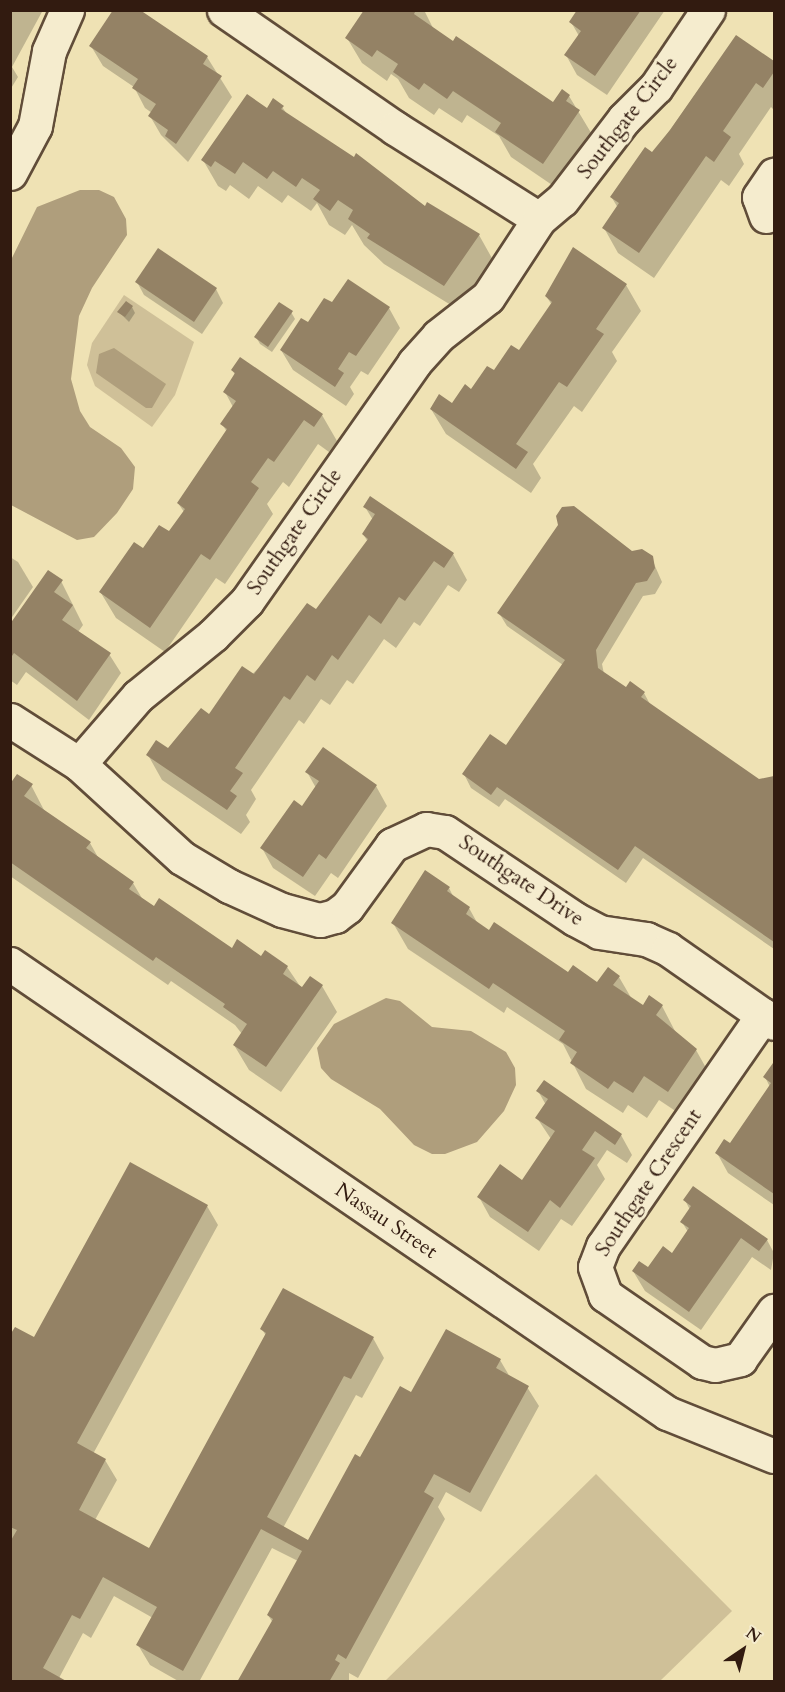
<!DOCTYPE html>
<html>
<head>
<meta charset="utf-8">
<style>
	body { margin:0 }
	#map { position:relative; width:785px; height:1692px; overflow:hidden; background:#efe2b4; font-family:Cardo,serif }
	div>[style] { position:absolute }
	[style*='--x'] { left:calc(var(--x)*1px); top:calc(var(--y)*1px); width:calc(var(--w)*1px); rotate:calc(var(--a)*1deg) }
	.green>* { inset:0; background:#cfc098 }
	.water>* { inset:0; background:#af9e7c }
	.shadow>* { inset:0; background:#0003 }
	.building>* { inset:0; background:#948265 }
	.roads { filter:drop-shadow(2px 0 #614d39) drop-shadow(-2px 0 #614d39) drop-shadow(0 2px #614d39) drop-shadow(0 -2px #614d39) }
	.minor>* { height:33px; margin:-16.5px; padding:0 16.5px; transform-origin:16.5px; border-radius:16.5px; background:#f5ecce }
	span { translate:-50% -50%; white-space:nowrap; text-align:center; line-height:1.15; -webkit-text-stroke:6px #f5ecce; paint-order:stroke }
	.street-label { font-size:21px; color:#321b10 }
	.frame { position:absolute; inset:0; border:12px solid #321b10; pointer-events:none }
	.north { position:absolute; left:713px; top:1620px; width:60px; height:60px; -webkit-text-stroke:4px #f5ecce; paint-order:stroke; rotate:35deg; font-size:16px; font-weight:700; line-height:24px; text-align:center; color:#321b10 }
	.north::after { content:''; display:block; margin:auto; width:21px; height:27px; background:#321b10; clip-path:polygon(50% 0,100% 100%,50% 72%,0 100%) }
</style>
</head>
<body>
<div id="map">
	<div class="green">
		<i style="clip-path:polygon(124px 295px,194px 342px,175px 395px,152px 427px,95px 386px,87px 365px,92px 343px)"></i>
		<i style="clip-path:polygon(596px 1474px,732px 1611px,660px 1681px,385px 1681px)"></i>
	</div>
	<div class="water">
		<i style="clip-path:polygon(80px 190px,99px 190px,114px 197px,126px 219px,127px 235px,92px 288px,79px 316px,71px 379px,80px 411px,90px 427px,121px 448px,135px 467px,133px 489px,117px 513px,94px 537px,77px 540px,11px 505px,10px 262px,37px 207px)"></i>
		<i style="clip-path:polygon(114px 348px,166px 384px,152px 408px,146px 408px,96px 373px,99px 354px)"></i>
		<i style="clip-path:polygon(386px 998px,400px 1001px,432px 1027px,471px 1031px,506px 1052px,515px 1068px,516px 1085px,504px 1111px,477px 1142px,445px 1154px,432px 1154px,414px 1145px,380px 1109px,331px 1079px,321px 1068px,317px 1048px,334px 1024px)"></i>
	</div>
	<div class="shadow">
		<i style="clip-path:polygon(10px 10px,43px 10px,12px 67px,18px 77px,10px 90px)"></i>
		<i style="clip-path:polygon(366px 10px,424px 10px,434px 30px,554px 104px,569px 96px,593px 136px,558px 189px,511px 157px,499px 136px,467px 115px,462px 123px,439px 108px,434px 115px,409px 98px,398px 79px,391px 74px,387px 81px,362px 63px,347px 38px)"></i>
		<i style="clip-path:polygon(579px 10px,665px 10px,607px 95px,577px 75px,566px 55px,579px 36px,571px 22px)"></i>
		<i style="clip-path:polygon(736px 37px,774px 63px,774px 110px,771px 107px,739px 154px,744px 164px,729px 186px,721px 180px,654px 278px,618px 253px,604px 228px,618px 208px,612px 198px,653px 154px)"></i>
		<i style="clip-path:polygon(91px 46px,207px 57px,232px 97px,188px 162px,161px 135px,150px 116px,152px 113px,145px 108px,134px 87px,103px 66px)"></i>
		<i style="clip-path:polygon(282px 107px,287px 114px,425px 208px,479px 235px,493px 260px,459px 310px,384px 264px,364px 245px,352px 225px,345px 235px,329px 225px,317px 203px,311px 211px,288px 195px,282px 203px,258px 186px,249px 199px,230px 185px,226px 191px,218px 186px,203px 160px,267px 110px)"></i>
		<i style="clip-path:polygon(574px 249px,626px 285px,641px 311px,612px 352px,617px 361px,582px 412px,574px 406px,533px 464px,541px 478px,531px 493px,446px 434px,431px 409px,453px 405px,519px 352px,552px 305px,546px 296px)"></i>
		<i style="clip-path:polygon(137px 282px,216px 289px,223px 303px,202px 334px,144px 295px)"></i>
		<i style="clip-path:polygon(332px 304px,389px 308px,400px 328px,368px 375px,361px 371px,350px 387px,354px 394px,346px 406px,293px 370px,281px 350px)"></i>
		<i style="clip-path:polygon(132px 307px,135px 313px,129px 322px,119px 312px)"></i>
		<i style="clip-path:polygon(291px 312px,295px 319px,272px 352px,260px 344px,256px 337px)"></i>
		<i style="clip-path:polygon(232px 370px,322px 415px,337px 441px,329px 452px,318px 444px,289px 487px,283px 482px,267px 504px,273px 514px,225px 584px,216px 578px,165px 652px,116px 618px,101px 593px,143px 550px,169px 533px,184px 512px,178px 503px,227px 432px,222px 424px,233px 407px,225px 392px,236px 376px)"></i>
		<i style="clip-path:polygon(365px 507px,453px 554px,467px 580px,459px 592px,448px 585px,420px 626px,414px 622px,396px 648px,384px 639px,353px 684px,347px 680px,330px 705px,321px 699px,304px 724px,299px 720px,251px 790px,256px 799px,246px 815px,250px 822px,241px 834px,162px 780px,148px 755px,168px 750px,210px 716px,316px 611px,368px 542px,363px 534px,373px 520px)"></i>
		<i style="clip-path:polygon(632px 553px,651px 557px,662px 582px,655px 594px,643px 596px,602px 664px,604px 674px,626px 690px,644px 693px,651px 706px,759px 780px,774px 777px,774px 949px,643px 858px,626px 883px,505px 799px,499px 807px,471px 788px,464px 774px,507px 747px,563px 665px,507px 626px,499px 613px)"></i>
		<i style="clip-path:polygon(10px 557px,18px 562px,33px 587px,10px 620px)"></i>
		<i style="clip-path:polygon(61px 581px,83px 625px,78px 632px,109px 654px,121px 673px,89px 720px,26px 672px,17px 685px,10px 680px,10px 627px)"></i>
		<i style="clip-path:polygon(307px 772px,376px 786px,387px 806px,338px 878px,331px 873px,315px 896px,273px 868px,262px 848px,303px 808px,316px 788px)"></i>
		<i style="clip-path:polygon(31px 785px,45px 812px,90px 843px,99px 859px,133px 883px,143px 900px,232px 950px,287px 967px,302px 989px,322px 986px,337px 1012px,281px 1092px,249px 1070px,234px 1045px,242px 1034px,235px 1025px,171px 981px,168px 985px,10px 876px,10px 787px)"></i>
		<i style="clip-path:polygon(449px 888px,454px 898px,469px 908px,479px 926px,568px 974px,598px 984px,619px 977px,633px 1001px,643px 1007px,662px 1006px,676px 1033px,696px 1050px,710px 1075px,683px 1116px,659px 1100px,647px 1118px,628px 1105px,623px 1113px,586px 1089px,563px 1044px,507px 1007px,504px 1013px,408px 949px,393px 923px)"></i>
		<i style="clip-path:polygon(773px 1065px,774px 1066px,774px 1205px,728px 1173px,717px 1153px,730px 1145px,770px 1087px,765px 1077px)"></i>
		<i style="clip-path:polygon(538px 1091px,621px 1135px,632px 1155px,627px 1163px,607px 1150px,597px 1165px,605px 1179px,572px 1226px,561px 1219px,539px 1251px,490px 1217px,479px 1197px,522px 1182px,551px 1139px,537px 1118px,546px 1105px)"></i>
		<i style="clip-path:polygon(685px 1200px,767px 1240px,774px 1253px,771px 1270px,752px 1257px,701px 1330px,645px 1291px,633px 1271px,648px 1270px,672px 1255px,688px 1232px,682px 1222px,690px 1210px)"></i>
		<i style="clip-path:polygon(207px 1206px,218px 1225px,93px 1454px,105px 1460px,117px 1480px,95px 1520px,149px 1550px,266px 1336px,262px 1329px,373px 1338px,384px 1358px,362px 1398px,356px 1395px,283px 1528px,308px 1542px,361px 1459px,411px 1394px,500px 1360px,510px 1377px,527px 1387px,539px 1406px,481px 1512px,446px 1492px,438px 1507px,445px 1519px,358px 1678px,349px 1673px,349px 1682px,240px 1682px,273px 1623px,268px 1615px,298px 1561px,272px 1548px,199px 1682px,180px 1682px,150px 1665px,138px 1645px,153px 1618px,114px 1596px,91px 1638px,83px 1633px,59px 1678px,10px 1682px,10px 1338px,35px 1339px)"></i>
	</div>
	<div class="building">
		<i style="clip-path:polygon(113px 10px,140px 10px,208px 56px,203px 64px,222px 76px,176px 144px,165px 136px,168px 130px,148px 116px,156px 104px,132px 88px,138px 79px,89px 46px)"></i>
		<i style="clip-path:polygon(364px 10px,416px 10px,414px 14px,453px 41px,456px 36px,553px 102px,562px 89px,570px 95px,566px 101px,580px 110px,543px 164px,495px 132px,501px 123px,453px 91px,447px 99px,424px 83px,419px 90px,393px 72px,398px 64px,377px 50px,372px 57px,345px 38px)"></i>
		<i style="clip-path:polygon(577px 10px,641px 10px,595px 76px,564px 55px,581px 31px,569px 22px)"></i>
		<i style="clip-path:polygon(736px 35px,774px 61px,774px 72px,763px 88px,756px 83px,723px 131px,731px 137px,714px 162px,706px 156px,639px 253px,602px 228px,619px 203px,610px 197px,645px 147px,652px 152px,670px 130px)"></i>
		<i style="clip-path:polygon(247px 94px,267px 108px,273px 98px,284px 106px,281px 109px,354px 157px,356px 153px,425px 206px,427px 202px,480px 234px,444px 286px,367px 238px,370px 234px,348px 219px,353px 210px,338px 200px,330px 211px,313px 199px,320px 190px,302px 178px,296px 187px,273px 171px,267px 179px,243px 162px,235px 174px,215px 161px,211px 167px,201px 160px)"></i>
		<i style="clip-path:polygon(573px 247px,627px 284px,596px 329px,604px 334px,567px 387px,559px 382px,516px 444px,528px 452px,516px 469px,430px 409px,439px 394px,452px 403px,465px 384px,471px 389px,487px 366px,494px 370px,511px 345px,519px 350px,552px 302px,545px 296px)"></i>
		<i style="clip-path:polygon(158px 248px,217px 288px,194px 322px,135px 282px)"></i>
		<i style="clip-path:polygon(348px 279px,390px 307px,356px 356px,349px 352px,338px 369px,344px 373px,335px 387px,280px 350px,301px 318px,308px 322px,324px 298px,332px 302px)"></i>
		<i style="clip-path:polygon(126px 301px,133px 306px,125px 317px,117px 312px)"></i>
		<i style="clip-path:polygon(279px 302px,293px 311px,268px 347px,254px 337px)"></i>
		<i style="clip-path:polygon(240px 357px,323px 414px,314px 427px,304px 420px,274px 462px,268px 458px,251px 482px,259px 488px,210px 560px,201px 554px,150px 628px,99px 592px,134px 542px,143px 548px,159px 525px,169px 531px,185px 509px,177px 503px,227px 429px,220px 424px,236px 401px,223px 392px,235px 373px,231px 370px)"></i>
		<i style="clip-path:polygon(370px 496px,454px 553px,444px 568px,434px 561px,405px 601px,399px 597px,381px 624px,369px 615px,338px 660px,332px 655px,315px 681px,307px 675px,290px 700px,284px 696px,235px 768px,243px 773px,230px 791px,237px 796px,227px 810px,146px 755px,156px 740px,168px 748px,201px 708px,209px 714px,242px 666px,254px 674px,307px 603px,316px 609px,368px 539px,362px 534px,375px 514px,363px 507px)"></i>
		<i style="clip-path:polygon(574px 506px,632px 551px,642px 549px,653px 556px,655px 568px,647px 581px,636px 583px,596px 650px,598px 668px,626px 687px,630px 681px,645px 692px,641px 697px,759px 779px,774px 776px,774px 942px,635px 846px,618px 870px,497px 787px,491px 795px,462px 774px,490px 734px,506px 745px,565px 660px,497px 613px,558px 525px,556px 516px,562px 507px)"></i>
		<i style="clip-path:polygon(48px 570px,63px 580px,54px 592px,73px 605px,62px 620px,111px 653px,77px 701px,14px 653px,10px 659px,10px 624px)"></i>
		<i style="clip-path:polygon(323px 747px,377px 785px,326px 859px,319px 854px,303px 877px,260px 848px,294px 800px,302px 806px,319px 781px,305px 772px)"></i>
		<i style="clip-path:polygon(17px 774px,33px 784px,24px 796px,91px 842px,86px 848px,134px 882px,129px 889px,154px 906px,159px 898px,232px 948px,237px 939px,261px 956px,265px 950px,288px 966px,283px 974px,302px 987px,310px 976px,323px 985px,266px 1067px,233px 1045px,247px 1024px,223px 1007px,225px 1004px,156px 957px,153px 961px,10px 862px,10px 784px)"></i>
		<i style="clip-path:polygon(425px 870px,450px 887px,447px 891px,470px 907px,466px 914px,489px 930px,494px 922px,568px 972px,573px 965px,597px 982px,608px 967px,620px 976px,613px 985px,643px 1005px,649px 995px,663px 1005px,656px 1015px,697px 1049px,668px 1092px,644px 1076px,633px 1093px,614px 1081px,608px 1089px,570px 1063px,577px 1052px,559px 1040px,565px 1031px,493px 983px,489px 989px,391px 923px)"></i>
		<i style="clip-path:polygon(773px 1063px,774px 1064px,774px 1194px,715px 1153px,724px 1139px,730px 1143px,771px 1083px,763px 1077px)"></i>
		<i style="clip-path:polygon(544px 1080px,622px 1134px,615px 1145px,595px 1131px,582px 1150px,595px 1158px,560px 1208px,550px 1200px,528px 1232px,477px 1197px,500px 1164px,522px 1180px,555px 1131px,535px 1118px,548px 1099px,536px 1091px)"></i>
		<i style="clip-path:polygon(130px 1162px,208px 1205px,77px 1443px,106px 1459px,79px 1510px,149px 1548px,266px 1333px,260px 1329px,283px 1288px,374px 1337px,351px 1379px,344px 1376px,267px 1517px,308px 1540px,355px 1454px,360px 1457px,400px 1386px,411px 1392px,446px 1329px,501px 1359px,496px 1368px,529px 1386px,470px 1493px,434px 1474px,424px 1492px,434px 1498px,346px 1659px,338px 1654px,335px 1660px,340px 1663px,329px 1682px,237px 1682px,273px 1619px,267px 1615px,302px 1551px,261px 1529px,183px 1671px,136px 1645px,157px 1607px,103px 1577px,80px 1619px,72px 1615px,43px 1668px,68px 1682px,10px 1682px,10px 1542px,17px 1530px,10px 1527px,10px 1335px,15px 1327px,34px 1337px)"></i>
		<i style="clip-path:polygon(693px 1186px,768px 1239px,759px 1251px,741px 1238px,689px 1312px,632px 1271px,639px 1261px,648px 1267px,663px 1246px,672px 1253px,689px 1228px,680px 1222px,691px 1206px,683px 1200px)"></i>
	</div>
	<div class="roads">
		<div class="minor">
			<i style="--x:224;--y:10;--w:208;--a:34.6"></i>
			<i style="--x:395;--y:128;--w:170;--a:32.3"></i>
			<i style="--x:10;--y:173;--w:53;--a:-62"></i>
			<i style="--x:35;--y:126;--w:76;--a:-79.4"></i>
			<i style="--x:49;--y:51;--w:45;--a:-66.3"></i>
			<i style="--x:766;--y:216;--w:20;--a:-110"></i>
			<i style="--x:759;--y:197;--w:27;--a:-56"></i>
			<i style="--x:10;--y:720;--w:82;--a:32.5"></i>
			<i style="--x:79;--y:764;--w:139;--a:42.4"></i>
			<i style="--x:182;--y:858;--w:55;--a:30.8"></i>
			<i style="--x:229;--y:886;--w:58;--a:24.4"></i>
			<i style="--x:282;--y:910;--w:39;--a:15"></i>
			<i style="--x:320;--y:920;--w:16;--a:-15"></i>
			<i style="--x:335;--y:916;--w:15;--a:-37"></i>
			<i style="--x:347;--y:907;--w:77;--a:-54"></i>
			<i style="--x:392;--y:845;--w:38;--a:-25"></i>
			<i style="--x:426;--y:829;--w:19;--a:9"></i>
			<i style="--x:445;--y:832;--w:156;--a:33.8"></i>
			<i style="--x:575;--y:919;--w:27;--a:28"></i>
			<i style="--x:599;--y:932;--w:48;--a:8.5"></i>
			<i style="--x:646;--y:939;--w:24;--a:24"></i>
			<i style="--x:668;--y:949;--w:129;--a:34.9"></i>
			<i style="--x:79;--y:764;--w:90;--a:-49.1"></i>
			<i style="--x:138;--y:696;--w:97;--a:-39.1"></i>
			<i style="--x:213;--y:635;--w:48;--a:-45"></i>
			<i style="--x:247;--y:601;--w:291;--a:-54.9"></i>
			<i style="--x:414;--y:363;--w:36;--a:-48"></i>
			<i style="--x:438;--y:336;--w:63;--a:-38"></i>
			<i style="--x:488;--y:297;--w:93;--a:-56.8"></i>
			<i style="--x:539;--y:219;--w:30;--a:-40"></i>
			<i style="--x:562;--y:200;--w:102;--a:-52.6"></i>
			<i style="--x:624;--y:119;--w:45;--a:-45"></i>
			<i style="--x:656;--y:87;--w:93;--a:-56"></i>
			<i style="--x:10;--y:964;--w:796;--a:34.35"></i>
			<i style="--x:667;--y:1413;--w:115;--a:21.9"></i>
			<i style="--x:763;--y:1015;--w:281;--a:124.7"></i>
			<i style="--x:603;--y:1246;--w:22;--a:111"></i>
			<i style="--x:595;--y:1267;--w:30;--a:70"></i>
			<i style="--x:605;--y:1295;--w:118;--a:34.6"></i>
			<i style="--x:702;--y:1362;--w:13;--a:13"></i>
			<i style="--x:715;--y:1365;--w:26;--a:-13"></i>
			<i style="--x:740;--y:1359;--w:59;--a:-54.7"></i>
		</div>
	</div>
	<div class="street-label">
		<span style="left:628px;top:118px;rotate:-52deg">Southgate Circle</span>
		<span style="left:295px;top:532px;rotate:-55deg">Southgate Circle</span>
		<span style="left:521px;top:881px;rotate:34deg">Southgate Drive</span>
		<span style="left:649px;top:1183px;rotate:-56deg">Southgate Crescent</span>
		<span style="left:386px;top:1221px;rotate:34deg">Nassau Street</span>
	</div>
	<div class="frame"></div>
	<div class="north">N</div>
</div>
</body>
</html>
